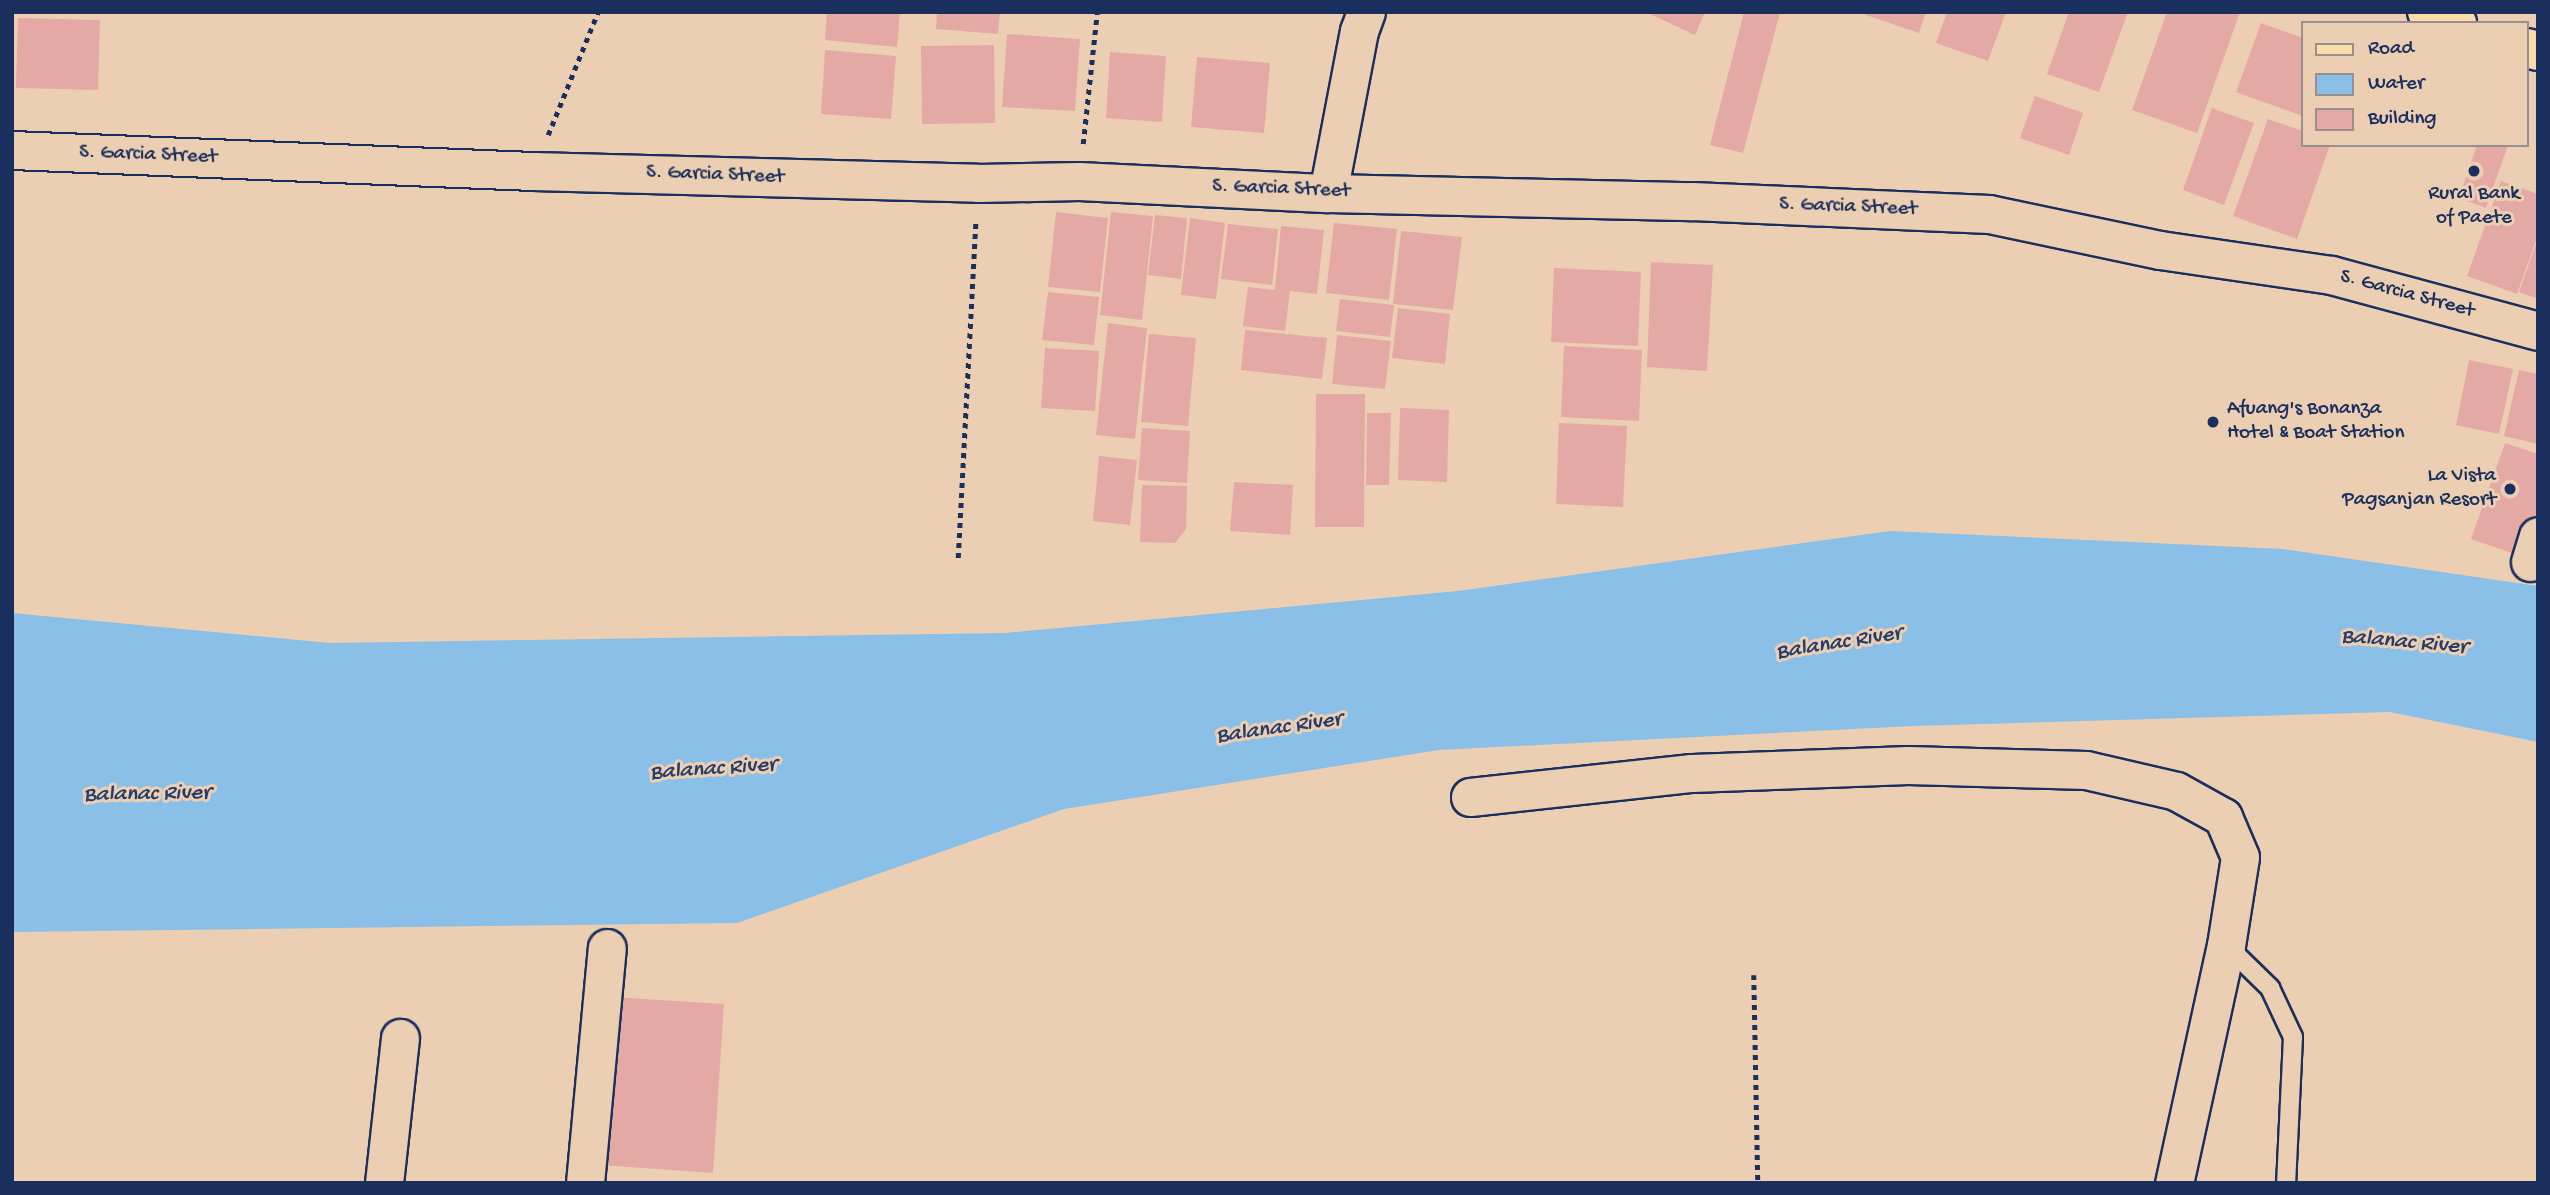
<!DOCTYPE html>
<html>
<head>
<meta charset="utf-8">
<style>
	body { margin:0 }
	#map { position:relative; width:2550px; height:1195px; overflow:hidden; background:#eccfb2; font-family:"Gochi Hand",sans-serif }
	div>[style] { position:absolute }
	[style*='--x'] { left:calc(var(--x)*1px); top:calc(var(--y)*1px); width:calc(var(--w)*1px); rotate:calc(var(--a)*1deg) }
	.water>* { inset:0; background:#8abfe7 }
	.building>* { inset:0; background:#e4a9a5 }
	.path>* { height:4.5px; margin-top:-2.25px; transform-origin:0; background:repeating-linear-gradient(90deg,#1b2f5e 0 5px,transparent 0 10px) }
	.roads { filter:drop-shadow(2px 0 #1b2f5e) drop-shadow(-2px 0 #1b2f5e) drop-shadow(0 2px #1b2f5e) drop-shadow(0 -2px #1b2f5e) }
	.lane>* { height:18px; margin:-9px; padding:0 9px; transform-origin:9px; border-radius:9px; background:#eccfb2 }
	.street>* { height:37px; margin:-18.5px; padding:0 18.5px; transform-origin:18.5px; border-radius:18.5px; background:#eccfb2 }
	.primary>* { height:38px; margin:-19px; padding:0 19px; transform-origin:19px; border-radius:19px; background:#fbddab }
	.dots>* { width:19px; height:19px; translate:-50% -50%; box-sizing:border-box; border:4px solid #eccfb2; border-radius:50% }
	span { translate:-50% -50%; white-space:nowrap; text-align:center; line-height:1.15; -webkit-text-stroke:6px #eccfb2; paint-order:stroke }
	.street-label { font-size:21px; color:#1b2f5e }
	.poi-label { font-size:21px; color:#1b2f5e }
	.left { translate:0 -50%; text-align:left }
	.right { translate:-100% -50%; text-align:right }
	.water-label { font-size:23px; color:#263d6c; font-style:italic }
	.frame { position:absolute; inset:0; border:14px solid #1b2f5e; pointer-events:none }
	.legend { position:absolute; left:2301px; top:21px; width:228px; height:126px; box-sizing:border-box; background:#eccfb2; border:2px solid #988f90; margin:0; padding:9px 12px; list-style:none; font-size:21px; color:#1b2f5e }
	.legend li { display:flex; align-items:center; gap:14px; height:35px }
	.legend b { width:35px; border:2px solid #988f90 }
</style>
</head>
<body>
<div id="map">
	<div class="water">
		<i style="clip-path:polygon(1890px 531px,2283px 549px,2538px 586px,2538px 742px,2390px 712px,1914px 726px,1439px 750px,1064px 809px,737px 923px,12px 932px,12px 613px,330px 643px,1004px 633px,1458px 591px)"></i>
	</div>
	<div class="building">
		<i style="clip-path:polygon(827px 12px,900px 12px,897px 47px,825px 40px)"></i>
		<i style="clip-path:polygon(937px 12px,1000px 12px,998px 34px,936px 29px)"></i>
		<i style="clip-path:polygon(1646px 12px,1705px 12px,1695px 35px)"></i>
		<i style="clip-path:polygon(1744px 12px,1780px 12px,1743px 153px,1710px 145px)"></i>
		<i style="clip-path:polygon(1867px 12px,1926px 12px,1919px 33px,1866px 15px)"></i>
		<i style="clip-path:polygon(1947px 12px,2006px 12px,1988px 61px,1936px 43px)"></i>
		<i style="clip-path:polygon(2069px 12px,2128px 12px,2099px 92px,2047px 74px)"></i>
		<i style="clip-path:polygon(2167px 12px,2240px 12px,2197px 133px,2132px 110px)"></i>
		<i style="clip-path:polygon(18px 18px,100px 20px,98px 90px,16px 88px)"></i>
		<i style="clip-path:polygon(2261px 23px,2303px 38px,2303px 116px,2236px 92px)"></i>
		<i style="clip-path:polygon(1007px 34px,1080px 39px,1075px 111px,1002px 107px)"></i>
		<i style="clip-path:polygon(994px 45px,995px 123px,922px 124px,921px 46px)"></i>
		<i style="clip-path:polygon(825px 50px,896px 56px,891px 119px,821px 114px)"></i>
		<i style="clip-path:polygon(1110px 52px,1166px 56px,1162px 122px,1106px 118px)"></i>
		<i style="clip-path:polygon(1197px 57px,1270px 63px,1264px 133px,1191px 127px)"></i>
		<i style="clip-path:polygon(2035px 96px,2083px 113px,2069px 155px,2020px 138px)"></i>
		<i style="clip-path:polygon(2212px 108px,2254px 123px,2224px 205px,2183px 190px)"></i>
		<i style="clip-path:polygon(2268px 119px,2303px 131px,2303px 145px,2330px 145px,2297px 239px,2233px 216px)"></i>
		<i style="clip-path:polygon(2477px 145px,2508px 145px,2486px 208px,2459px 198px)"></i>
		<i style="clip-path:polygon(2501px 181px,2538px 194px,2538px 235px,2517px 294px,2467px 276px)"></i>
		<i style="clip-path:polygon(1056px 212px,1108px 218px,1100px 292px,1048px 287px)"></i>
		<i style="clip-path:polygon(1111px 212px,1153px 216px,1142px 320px,1100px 315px)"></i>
		<i style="clip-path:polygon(1155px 215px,1187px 218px,1181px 279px,1148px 275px)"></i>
		<i style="clip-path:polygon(1190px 218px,1225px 223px,1216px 299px,1181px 295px)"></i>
		<i style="clip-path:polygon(1334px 223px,1397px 229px,1389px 300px,1326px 293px)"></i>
		<i style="clip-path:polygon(1228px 224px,1278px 229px,1272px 285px,1221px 279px)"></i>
		<i style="clip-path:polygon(1281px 226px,1324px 230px,1317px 294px,1290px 291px,1285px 331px,1243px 326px,1248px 287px,1275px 290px)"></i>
		<i style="clip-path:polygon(1401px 231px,1462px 237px,1453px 310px,1393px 304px)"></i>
		<i style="clip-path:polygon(2537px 241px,2538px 242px,2538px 299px,2519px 292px)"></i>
		<i style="clip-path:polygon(1651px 262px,1713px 265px,1707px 371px,1647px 367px)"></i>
		<i style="clip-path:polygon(1554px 268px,1641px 272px,1638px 346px,1551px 342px)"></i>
		<i style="clip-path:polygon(1048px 292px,1099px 297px,1094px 345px,1042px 340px)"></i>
		<i style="clip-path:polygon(1340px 299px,1394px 305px,1390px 337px,1336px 331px)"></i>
		<i style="clip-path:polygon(1398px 308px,1450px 314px,1445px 364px,1392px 358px)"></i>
		<i style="clip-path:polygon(1108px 323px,1147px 328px,1135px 439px,1096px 435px)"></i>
		<i style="clip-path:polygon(1245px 330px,1327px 338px,1322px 379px,1241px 370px)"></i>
		<i style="clip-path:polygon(1149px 334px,1196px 338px,1188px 426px,1141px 422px)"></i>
		<i style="clip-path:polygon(1337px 335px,1391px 341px,1385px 389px,1332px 384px)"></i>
		<i style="clip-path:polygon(1564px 346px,1642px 350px,1639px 421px,1561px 417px)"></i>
		<i style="clip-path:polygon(1045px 348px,1099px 351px,1095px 411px,1041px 408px)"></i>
		<i style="clip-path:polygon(2469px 360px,2513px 369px,2499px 434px,2456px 425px)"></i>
		<i style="clip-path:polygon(2519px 370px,2538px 374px,2538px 444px,2504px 436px)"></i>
		<i style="clip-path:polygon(1316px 394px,1365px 394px,1364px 527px,1315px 527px)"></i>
		<i style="clip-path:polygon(1400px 408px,1449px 410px,1447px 482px,1398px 480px)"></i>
		<i style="clip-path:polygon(1367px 413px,1391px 413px,1389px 485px,1366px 485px)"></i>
		<i style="clip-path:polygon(1559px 423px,1627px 426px,1623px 507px,1556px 504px)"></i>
		<i style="clip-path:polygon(1142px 428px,1190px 431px,1187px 483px,1138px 480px)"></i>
		<i style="clip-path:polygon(2505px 443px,2538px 454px,2538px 515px,2523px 557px,2471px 539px)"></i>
		<i style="clip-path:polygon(1099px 456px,1137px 460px,1130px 525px,1093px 521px)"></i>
		<i style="clip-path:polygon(1234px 482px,1293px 485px,1290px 535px,1230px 531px)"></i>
		<i style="clip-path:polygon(1142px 485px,1187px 486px,1186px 529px,1175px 543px,1140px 542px)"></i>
		<i style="clip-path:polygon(611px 997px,724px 1004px,713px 1173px,600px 1165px)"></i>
	</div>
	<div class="path">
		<i style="--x:548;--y:135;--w:133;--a:-67.9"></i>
		<i style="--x:1083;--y:144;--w:133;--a:-83.9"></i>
		<i style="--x:958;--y:558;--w:338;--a:-87"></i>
		<i style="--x:1754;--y:975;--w:208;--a:88.9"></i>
	</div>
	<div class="roads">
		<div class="lane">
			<i style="--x:2226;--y:945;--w:62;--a:44.3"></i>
			<i style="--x:2270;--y:988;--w:54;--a:64.9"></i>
			<i style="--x:2293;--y:1037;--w:146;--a:92.7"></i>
		</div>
		<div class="street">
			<i style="--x:12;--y:150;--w:521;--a:2.31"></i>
			<i style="--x:533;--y:171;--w:445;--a:1.5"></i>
			<i style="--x:978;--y:183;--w:101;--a:-1.1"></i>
			<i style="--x:1079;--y:181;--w:249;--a:2.8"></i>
			<i style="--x:1328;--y:193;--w:364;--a:1.3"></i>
			<i style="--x:1692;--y:201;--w:297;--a:2.5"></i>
			<i style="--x:1989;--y:214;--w:175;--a:11.9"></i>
			<i style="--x:2160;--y:250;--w:173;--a:8.3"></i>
			<i style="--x:2331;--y:275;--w:214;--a:15.1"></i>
			<i style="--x:1328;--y:193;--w:165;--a:-79.2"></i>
			<i style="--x:1359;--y:31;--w:20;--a:-70"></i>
			<i style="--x:2530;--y:562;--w:27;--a:-73"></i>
			<i style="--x:1470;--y:797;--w:223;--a:-6.2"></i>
			<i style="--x:1692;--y:773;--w:216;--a:-2.1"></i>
			<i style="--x:1908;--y:765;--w:178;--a:1.6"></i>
			<i style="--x:2086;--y:770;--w:92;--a:13.1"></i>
			<i style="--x:2176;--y:791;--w:54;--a:29"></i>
			<i style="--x:2223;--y:817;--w:43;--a:67"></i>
			<i style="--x:2240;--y:857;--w:89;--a:99"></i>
			<i style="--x:2226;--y:945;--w:244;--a:102.3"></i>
			<i style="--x:384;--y:1183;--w:146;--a:-83.7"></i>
			<i style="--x:585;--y:1183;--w:236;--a:-84.7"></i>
		</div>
		<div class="primary">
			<i style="--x:2427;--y:12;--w:32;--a:20"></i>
			<i style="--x:2527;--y:48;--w:11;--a:15"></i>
		</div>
	</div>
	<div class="dots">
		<i style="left:2474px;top:171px;background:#1b2f5e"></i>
		<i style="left:2213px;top:422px;background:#1b2f5e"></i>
		<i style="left:2510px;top:489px;background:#1b2f5e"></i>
	</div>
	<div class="street-label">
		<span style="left:148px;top:156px;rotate:2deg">S. Garcia Street</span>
		<span style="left:715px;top:176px;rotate:2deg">S. Garcia Street</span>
		<span style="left:1281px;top:190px;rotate:2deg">S. Garcia Street</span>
		<span style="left:1848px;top:208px;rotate:2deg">S. Garcia Street</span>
		<span style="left:2407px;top:295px;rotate:15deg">S. Garcia Street</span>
	</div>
	<div class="poi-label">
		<span style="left:2474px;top:207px">Rural Bank<br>of Paete</span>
		<span class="left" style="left:2227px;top:422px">Afuang's Bonanza<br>Hotel &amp; Boat Station</span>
		<span class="right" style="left:2496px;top:489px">La Vista<br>Pagsanjan Resort</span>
	</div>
	<div class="water-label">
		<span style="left:2404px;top:643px;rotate:5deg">Balanac River</span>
		<span style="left:1839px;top:644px;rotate:-9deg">Balanac River</span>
		<span style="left:1279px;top:729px;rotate:-8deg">Balanac River</span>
		<span style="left:713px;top:770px;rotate:-4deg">Balanac River</span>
		<span style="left:147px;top:795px;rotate:-1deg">Balanac River</span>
	</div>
	<div class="frame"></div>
	<ul class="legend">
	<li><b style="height:9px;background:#fbddab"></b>Road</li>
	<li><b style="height:19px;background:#8abfe7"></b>Water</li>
	<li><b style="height:19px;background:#e4a9a5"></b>Building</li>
	</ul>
</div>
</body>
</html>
